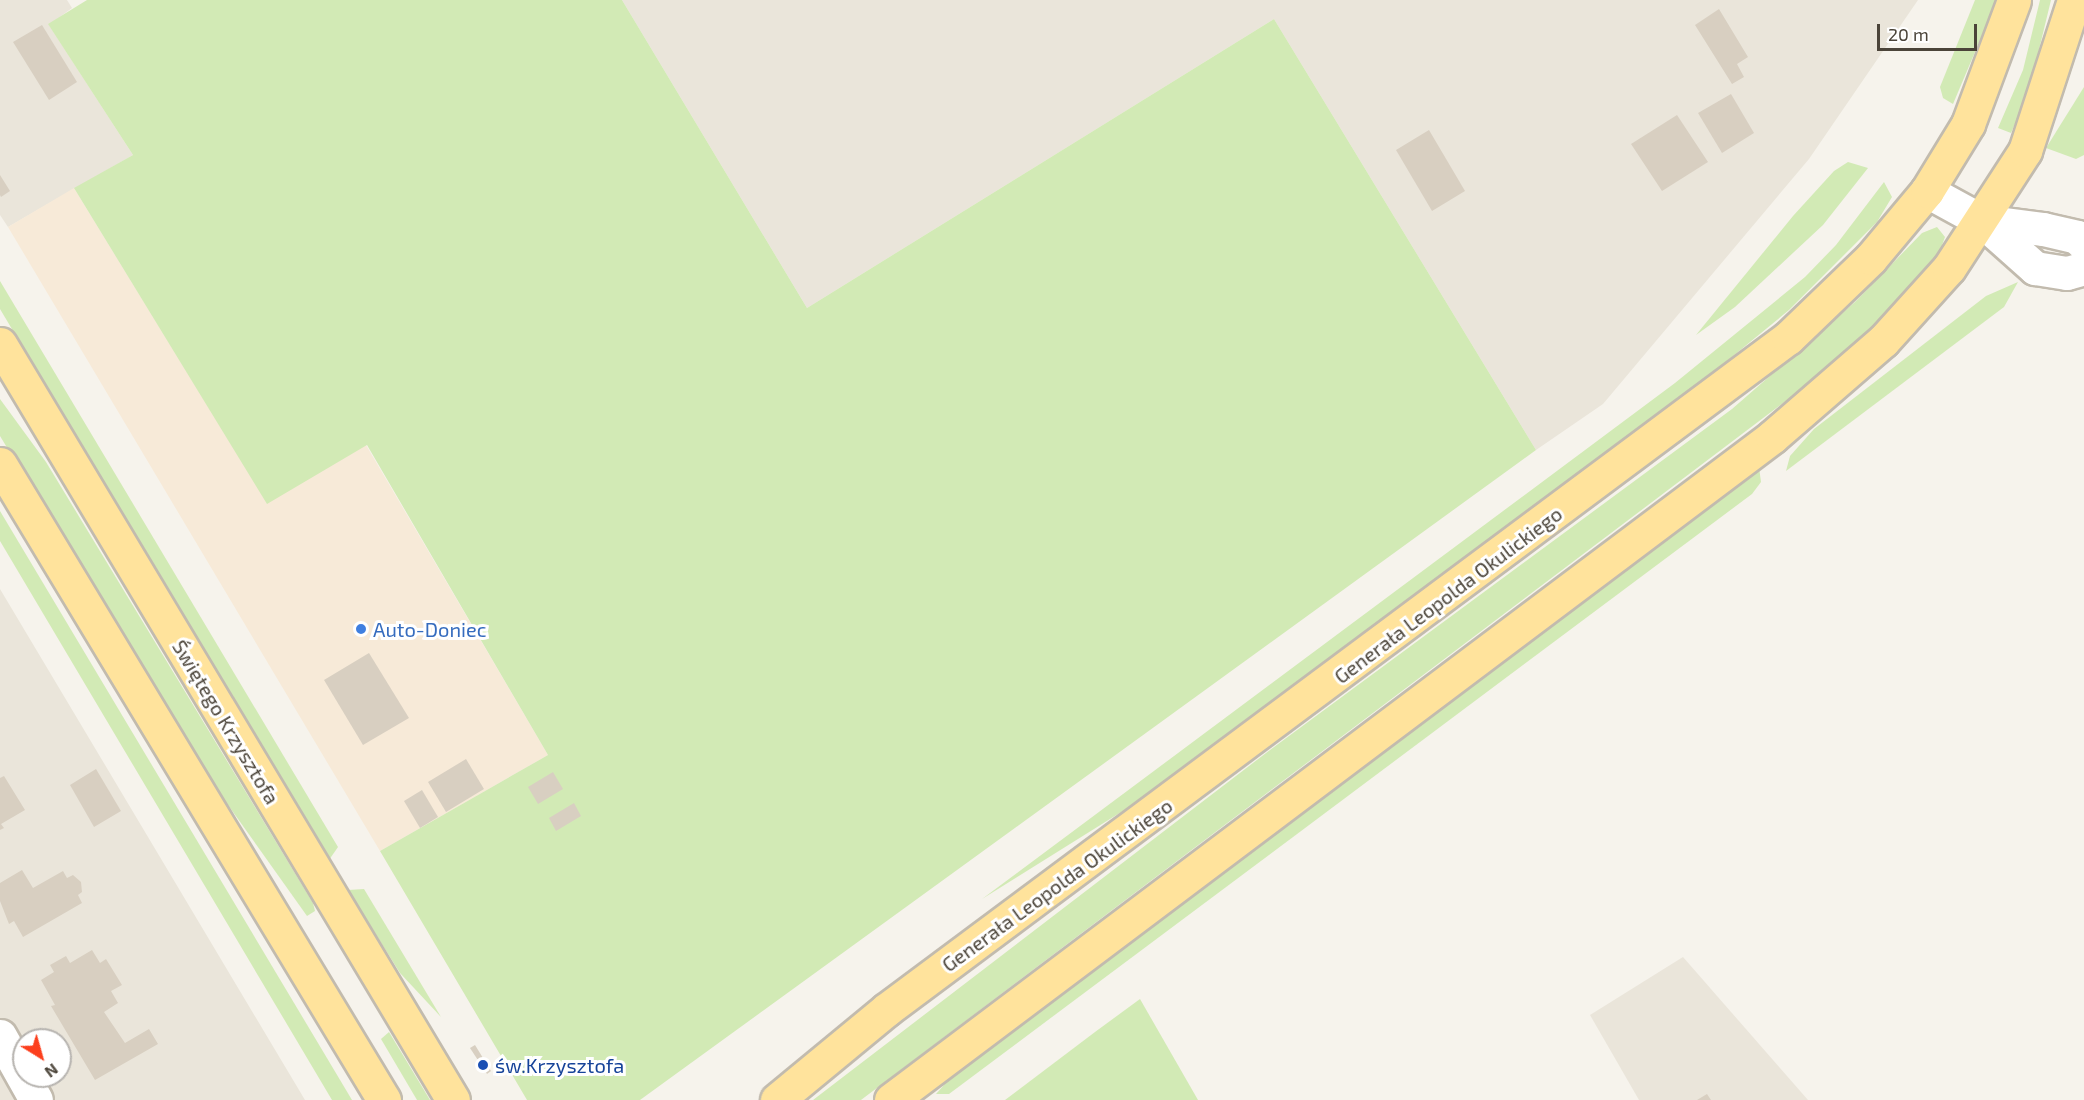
<!DOCTYPE html>
<html>
<head>
<meta charset="utf-8">
<style>
	body { margin:0 }
	#map { position:relative; width:2084px; height:1100px; overflow:hidden; background:#f6f3ec; font-family:"Exo 2",sans-serif }
	div>[style] { position:absolute }
	[style*='--x'] { left:calc(var(--x)*1px); top:calc(var(--y)*1px); width:calc(var(--w)*1px); rotate:calc(var(--a)*1deg) }
	.residential>* { inset:0; background:#eae5da }
	.commercial>* { inset:0; background:#f7ead8 }
	.green>* { inset:0; background:#d2eab5 }
	.building>* { inset:0; background:#d8cfc1 }
	.roads { filter:drop-shadow(2px 0 #c2bbae) drop-shadow(-2px 0 #c2bbae) drop-shadow(0 2px #c2bbae) drop-shadow(0 -2px #c2bbae) }
	.minor>* { height:33px; margin:-16.5px; padding:0 16.5px; transform-origin:16.5px; border-radius:16.5px; background:#fff }
	.major>* { height:33px; margin:-16.5px; padding:0 16.5px; transform-origin:16.5px; border-radius:16.5px; background:#ffe39c }
	.dots>* { width:16px; height:16px; translate:-50% -50%; box-sizing:border-box; border:3px solid #fff; border-radius:50% }
	span { translate:-50% -50%; white-space:nowrap; text-align:center; line-height:1.15; -webkit-text-stroke:6px #fff; paint-order:stroke }
	.street-label { font-size:20px; color:#4b4439 }
	.shop-label { font-size:20px; color:#366cbe }
	.left { translate:0 -50%; text-align:left }
	.transit-label { font-size:20px; color:#164399 }
	.north { position:absolute; left:12px; top:1028px; width:60px; height:60px; box-sizing:border-box; background:#fff; border:2px solid #b7b4b0; border-radius:50%; rotate:143deg; font-size:16px; font-weight:700; line-height:24px; text-align:center; color:#4b4439 }
	.north::after { content:''; display:block; margin:auto; width:21px; height:27px; background:#fc3f1d; clip-path:polygon(50% 0,100% 100%,50% 72%,0 100%) }
	.scale { position:absolute; left:1877px; top:24px; width:100px; height:27px; box-sizing:border-box; border:3px solid #4b4439; border-top:0; padding-left:8px; font-size:18px; line-height:21px; white-space:nowrap; color:#4b4439; -webkit-text-stroke:4px #fff; paint-order:stroke }
</style>
</head>
<body>
<div id="map">
	<div class="residential">
		<i style="clip-path:polygon(0 0,67px 0,72px 8px,49px 25px,133px 155px,8px 227px,0 215px)"></i>
		<i style="clip-path:polygon(622px 0,1918px 0,1809px 159px,1603px 404px,1536px 450px,1274px 19px,807px 308px)"></i>
		<i style="clip-path:polygon(evenodd,0 589px,305px 1100px,0 1100px,0 589px,24px 1040px,60px 1040px,60px 1076px,24px 1076px,24px 1040px)"></i>
		<i style="clip-path:polygon(1683px 957px,1808px 1100px,1639px 1100px,1590px 1015px)"></i>
	</div>
	<div class="commercial">
		<i style="clip-path:polygon(74px 188px,267px 503px,366px 445px,548px 755px,380px 851px,8px 227px)"></i>
	</div>
	<div class="green">
		<i style="clip-path:polygon(87px 0,622px 0,807px 308px,1274px 19px,1536px 450px,640px 1100px,527px 1100px,380px 851px,548px 755px,367px 445px,267px 504px,74px 188px,133px 155px,48px 24px)"></i>
		<i style="clip-path:polygon(1975px 0,1997px 0,1953px 104px,1943px 98px,1940px 87px)"></i>
		<i style="clip-path:polygon(2040px 0,2051px 0,2029px 91px,2011px 133px,1998px 128px,2023px 70px)"></i>
		<i style="clip-path:polygon(2084px 87px,2084px 155px,2076px 159px,2046px 148px)"></i>
		<i style="clip-path:polygon(1848px 162px,1868px 168px,1823px 225px,1735px 307px,1696px 335px,1793px 216px,1834px 171px)"></i>
		<i style="clip-path:polygon(1884px 182px,1892px 197px,1877px 222px,1789px 310px,1722px 365px,1476px 554px,1142px 799px,982px 899px,1675px 383px,1805px 277px,1836px 245px)"></i>
		<i style="clip-path:polygon(1937px 227px,1945px 237px,1937px 259px,1871px 328px,1791px 397px,861px 1100px,813px 1100px,1266px 753px,1732px 409px,1855px 302px,1922px 233px)"></i>
		<i style="clip-path:polygon(0 281px,338px 847px,329px 860px,0 309px)"></i>
		<i style="clip-path:polygon(2018px 282px,2004px 307px,1786px 471px,1790px 456px,1814px 429px,1986px 296px)"></i>
		<i style="clip-path:polygon(0 399px,46px 462px,313px 903px,315px 911px,307px 916px,201px 767px,0 436px)"></i>
		<i style="clip-path:polygon(1759px 467px,1761px 482px,1752px 494px,949px 1094px,936px 1094px,952px 1076px,1114px 950px)"></i>
		<i style="clip-path:polygon(0 511px,315px 1038px,352px 1100px,332px 1100px,0 541px)"></i>
		<i style="clip-path:polygon(364px 889px,441px 1017px,400px 973px,348px 890px)"></i>
		<i style="clip-path:polygon(1140px 999px,1198px 1100px,1005px 1100px,1095px 1032px)"></i>
		<i style="clip-path:polygon(389px 1032px,430px 1100px,417px 1100px,381px 1039px)"></i>
	</div>
	<div class="building">
		<i style="clip-path:polygon(1719px 9px,1748px 57px,1737px 64px,1744px 77px,1732px 84px,1695px 25px)"></i>
		<i style="clip-path:polygon(42px 25px,77px 82px,49px 100px,13px 42px)"></i>
		<i style="clip-path:polygon(1731px 94px,1754px 133px,1722px 153px,1698px 113px)"></i>
		<i style="clip-path:polygon(1677px 115px,1708px 162px,1662px 191px,1631px 144px)"></i>
		<i style="clip-path:polygon(1429px 130px,1465px 191px,1432px 211px,1396px 150px)"></i>
		<i style="clip-path:polygon(0 175px,10px 191px,1px 197px,0 195px)"></i>
		<i style="clip-path:polygon(369px 653px,409px 718px,363px 745px,324px 680px)"></i>
		<i style="clip-path:polygon(466px 759px,484px 789px,446px 812px,428px 782px)"></i>
		<i style="clip-path:polygon(96px 769px,121px 811px,94px 827px,70px 785px)"></i>
		<i style="clip-path:polygon(553px 772px,563px 789px,538px 804px,528px 787px)"></i>
		<i style="clip-path:polygon(4px 776px,25px 810px,1px 824px,4px 828px,0 830px,0 778px)"></i>
		<i style="clip-path:polygon(422px 790px,438px 817px,420px 828px,404px 801px)"></i>
		<i style="clip-path:polygon(574px 803px,581px 816px,556px 831px,549px 818px)"></i>
		<i style="clip-path:polygon(22px 870px,33px 888px,63px 871px,67px 878px,73px 875px,81px 882px,82px 892px,78px 895px,82px 903px,23px 937px,14px 921px,9px 924px,0 901px,0 883px)"></i>
		<i style="clip-path:polygon(92px 950px,100px 963px,106px 959px,122px 985px,111px 991px,118px 1003px,104px 1012px,125px 1043px,149px 1029px,158px 1044px,95px 1080px,51px 1006px,55px 1005px,41px 980px,54px 972px,50px 965px,66px 956px,70px 963px)"></i>
		<i style="clip-path:polygon(475px 1045px,491px 1071px,487px 1074px,470px 1048px)"></i>
		<i style="clip-path:polygon(1707px 1094px,1711px 1100px,1697px 1100px)"></i>
	</div>
	<div class="roads">
		<div class="minor">
			<i style="--x:1927;--y:191;--w:63;--a:28.6"></i>
			<i style="--x:1982;--y:221;--w:71;--a:41.6"></i>
			<i style="--x:2035;--y:268;--w:32;--a:9"></i>
			<i style="--x:2067;--y:273;--w:18;--a:-16"></i>
			<i style="--x:1982;--y:221;--w:62;--a:7.5"></i>
			<i style="--x:2043;--y:229;--w:35;--a:13"></i>
			<i style="--x:2077;--y:237;--w:10;--a:45"></i>
			<i style="--x:0;--y:1036;--w:73;--a:60.6"></i>
		</div>
		<div class="major">
			<i style="--x:0;--y:344;--w:881;--a:59.07"></i>
			<i style="--x:0;--y:464;--w:743;--a:58.88"></i>
			<i style="--x:777;--y:1100;--w:141;--a:-39.5"></i>
			<i style="--x:886;--y:1010;--w:1125;--a:-36.69"></i>
			<i style="--x:1788;--y:338;--w:115;--a:-43.9"></i>
			<i style="--x:1871;--y:258;--w:87;--a:-50.1"></i>
			<i style="--x:1927;--y:191;--w:79;--a:-58.5"></i>
			<i style="--x:1968;--y:124;--w:132;--a:-69.6"></i>
			<i style="--x:891;--y:1100;--w:1103;--a:-36.96"></i>
			<i style="--x:1772;--y:437;--w:147;--a:-40.9"></i>
			<i style="--x:1883;--y:341;--w:98;--a:-47.9"></i>
			<i style="--x:1949;--y:268;--w:140;--a:-57"></i>
			<i style="--x:2025;--y:151;--w:159;--a:-72"></i>
		</div>
	</div>
	<div class="dots">
		<i style="left:361px;top:629px;background:#3f7fe0"></i>
		<i style="left:483px;top:1065px;background:#1a4fb4"></i>
	</div>
	<div class="street-label">
		<span style="left:1448px;top:595px;rotate:-37deg">Generała Leopolda Okulickiego</span>
		<span style="left:226px;top:722px;rotate:59deg">Świętego Krzysztofa</span>
		<span style="left:1057px;top:885px;rotate:-36deg">Generała Leopolda Okulickiego</span>
	</div>
	<div class="shop-label">
		<span class="left" style="left:373px;top:629px">Auto-Doniec</span>
	</div>
	<div class="transit-label">
		<span class="left" style="left:495px;top:1065px">św.Krzysztofa</span>
	</div>
	<div class="north">N</div>
	<div class="scale">20 m</div>
</div>
</body>
</html>
